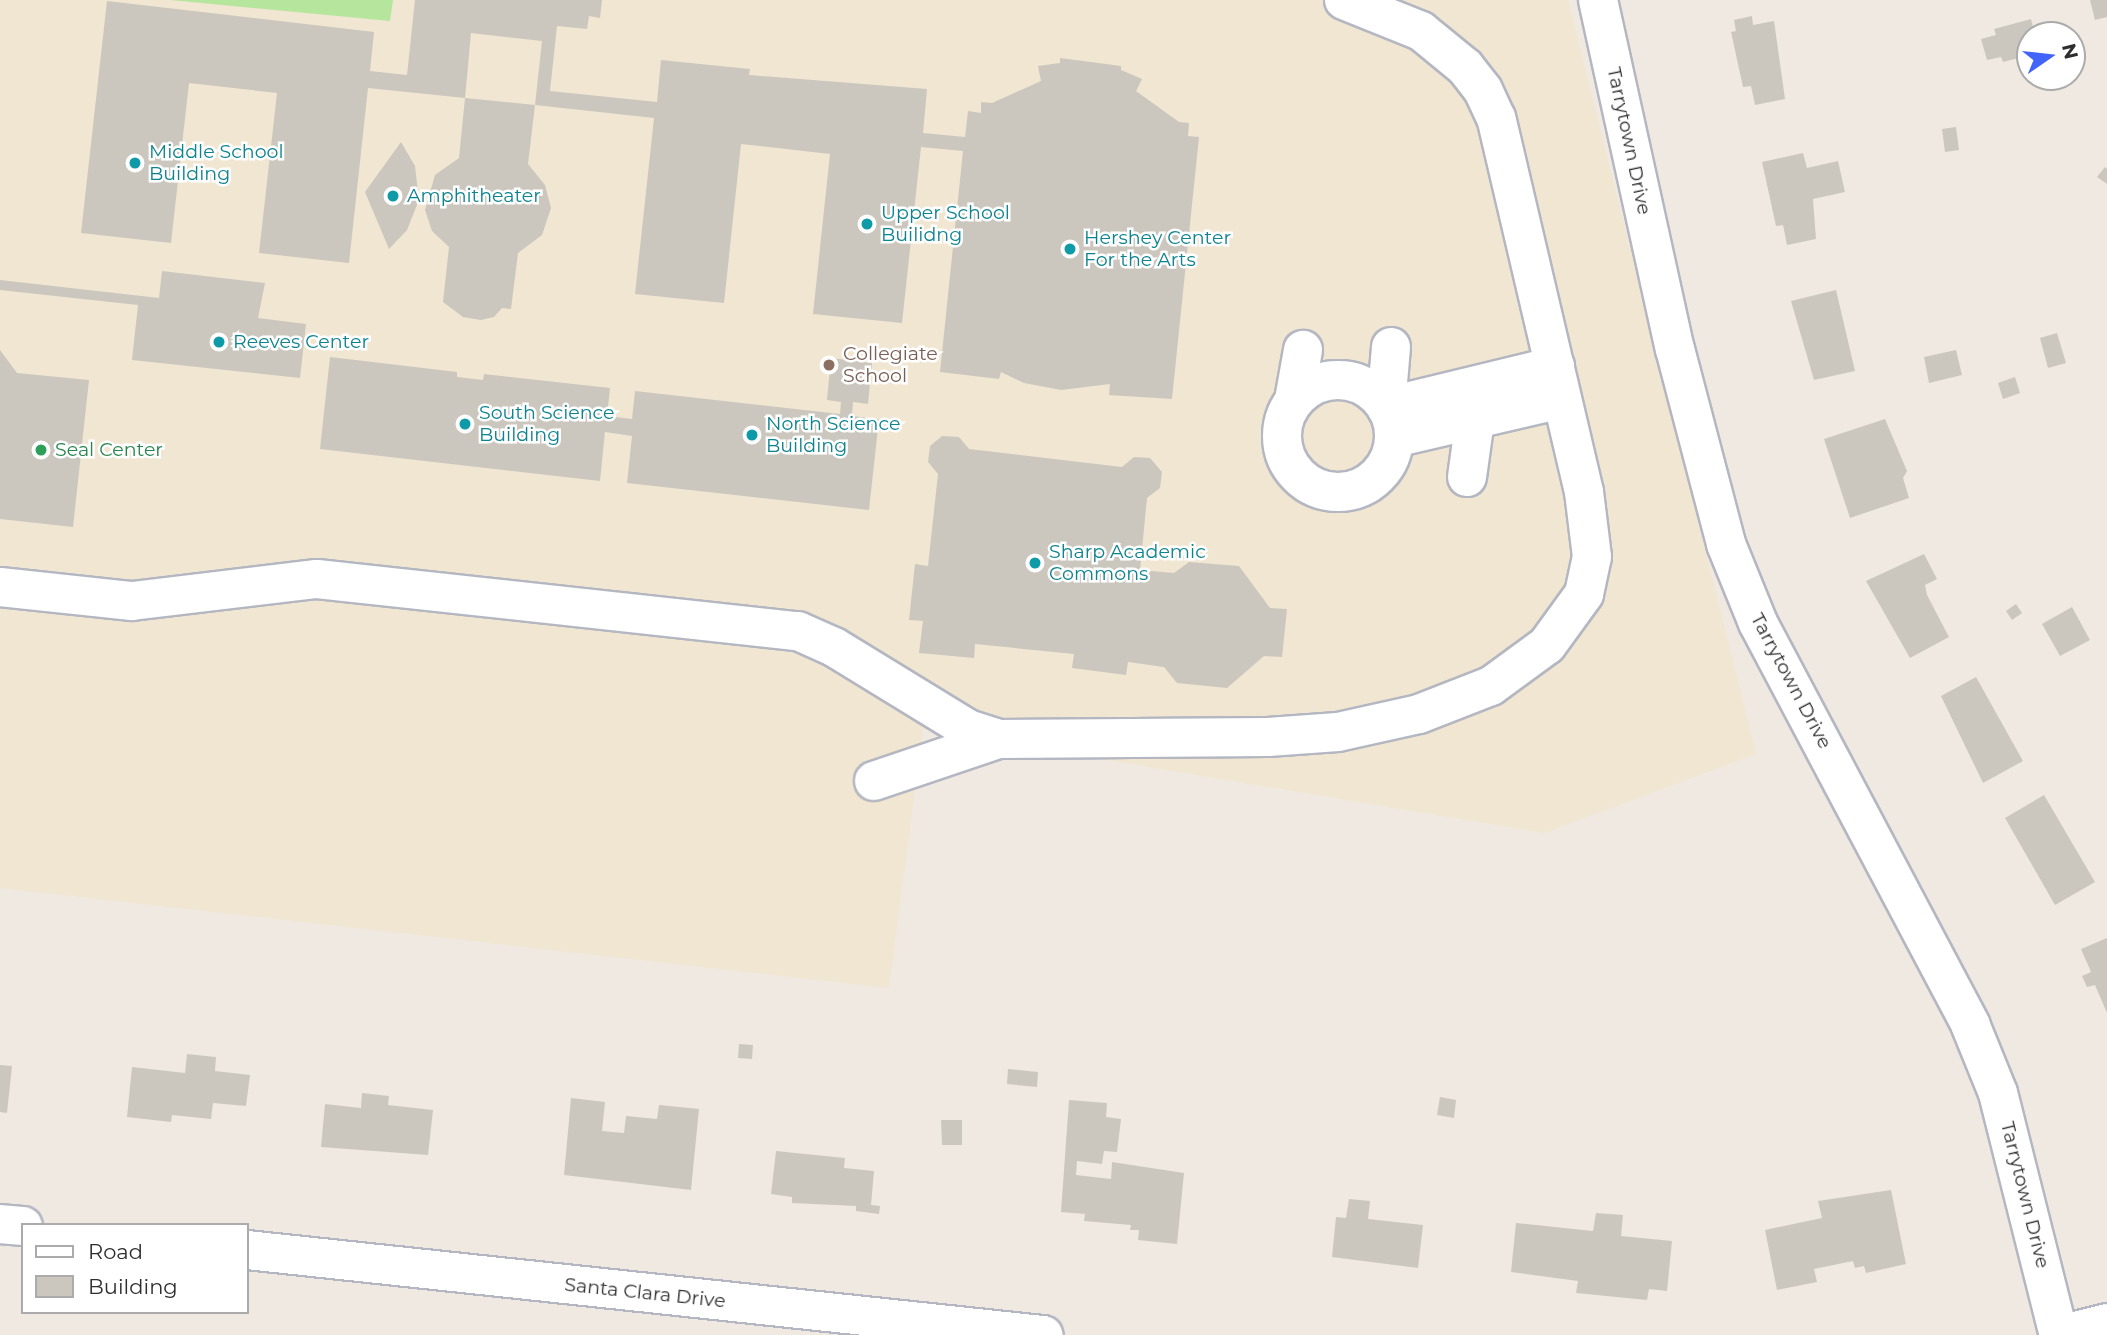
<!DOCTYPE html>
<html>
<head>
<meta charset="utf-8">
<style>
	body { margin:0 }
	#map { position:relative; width:2107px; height:1335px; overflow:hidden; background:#efe9e1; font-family:Montserrat,sans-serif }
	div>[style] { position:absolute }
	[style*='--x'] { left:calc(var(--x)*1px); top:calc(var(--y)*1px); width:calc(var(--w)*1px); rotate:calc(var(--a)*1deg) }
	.education>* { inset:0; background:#f0e6d1 }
	.green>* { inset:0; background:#b6e59e }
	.building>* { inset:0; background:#cbc7bf }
	.roads { filter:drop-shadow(2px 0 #b4b7c1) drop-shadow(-2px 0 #b4b7c1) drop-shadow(0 2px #b4b7c1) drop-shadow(0 -2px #b4b7c1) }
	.minor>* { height:38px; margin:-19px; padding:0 19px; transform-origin:19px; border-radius:19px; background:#fff }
	.minor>.ring { margin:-19px; padding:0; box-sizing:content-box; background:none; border:38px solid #fff; border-radius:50% }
	.dots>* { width:19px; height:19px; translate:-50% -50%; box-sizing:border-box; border:4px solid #fff; border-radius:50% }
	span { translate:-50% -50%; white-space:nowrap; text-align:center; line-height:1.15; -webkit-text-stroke:5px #fff; paint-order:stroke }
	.street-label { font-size:19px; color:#2e2e2e }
	.culture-label { font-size:19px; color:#0d838f }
	.left { translate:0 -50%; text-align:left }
	.education-label { font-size:19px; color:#785e54 }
	.leisure-label { font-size:19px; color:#27864d }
	.legend { position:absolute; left:21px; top:1223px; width:228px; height:91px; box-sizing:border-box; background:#fff; border:2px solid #ababab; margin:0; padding:9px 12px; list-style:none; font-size:21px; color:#2e2e2e }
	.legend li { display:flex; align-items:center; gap:14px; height:35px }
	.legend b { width:35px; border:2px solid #ababab }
	.north { position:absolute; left:2016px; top:21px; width:70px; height:70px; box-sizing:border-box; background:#fff; border:2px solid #ababab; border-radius:50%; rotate:76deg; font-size:19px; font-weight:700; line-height:28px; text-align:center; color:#2e2e2e }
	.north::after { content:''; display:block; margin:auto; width:24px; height:32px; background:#4264fb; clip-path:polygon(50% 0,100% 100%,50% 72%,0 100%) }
</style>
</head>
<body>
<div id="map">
	<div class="education">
		<i style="clip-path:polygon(0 0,1568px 0,1756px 754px,1544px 833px,923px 729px,889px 988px,0 888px)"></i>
	</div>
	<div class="green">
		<i style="clip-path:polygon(170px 0,393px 0,390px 21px)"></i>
	</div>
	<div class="building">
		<i style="clip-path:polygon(415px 0,602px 0,600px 18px,589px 16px,587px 29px,557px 26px,550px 91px,657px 102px,661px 60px,750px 69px,749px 75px,927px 89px,923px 133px,965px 137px,968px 111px,981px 113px,981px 102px,992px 103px,1041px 81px,1038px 66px,1060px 63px,1060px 58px,1121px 66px,1121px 70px,1142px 79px,1136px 91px,1179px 122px,1189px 123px,1188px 136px,1199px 137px,1172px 399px,1109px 395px,1110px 384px,1061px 390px,1024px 383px,1001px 372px,999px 379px,940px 372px,963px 151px,921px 147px,902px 323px,813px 314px,830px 154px,741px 144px,724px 303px,635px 294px,654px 118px,535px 105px,542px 41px,471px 33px,465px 98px,368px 88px,349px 263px,259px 253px,277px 93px,189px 83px,171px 243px,81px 233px,107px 1px,374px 32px,370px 71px,407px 75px)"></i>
		<i style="clip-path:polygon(2090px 0,2107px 0,2107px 17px,2095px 20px)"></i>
		<i style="clip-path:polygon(1752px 16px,1753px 25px,1774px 21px,1785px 99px,1755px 105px,1751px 86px,1743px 87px,1731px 32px,1736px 31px,1734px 20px)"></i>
		<i style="clip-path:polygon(2031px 19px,2035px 35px,2030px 35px,2030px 55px,2003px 62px,2001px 57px,1987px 60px,1981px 39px,1996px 35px,1994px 29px)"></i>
		<i style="clip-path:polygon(465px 98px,535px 105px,528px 164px,545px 185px,551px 208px,542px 235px,518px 253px,511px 309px,502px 308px,494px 317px,481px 320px,463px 317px,443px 302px,449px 247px,432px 231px,425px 210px,435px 175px,459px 158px)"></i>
		<i style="clip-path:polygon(1956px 127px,1959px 150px,1945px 152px,1942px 129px)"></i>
		<i style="clip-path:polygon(401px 142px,415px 166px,419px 200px,407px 230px,389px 249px,365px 192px)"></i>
		<i style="clip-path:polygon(1803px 153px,1807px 168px,1838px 161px,1845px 192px,1813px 199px,1816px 239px,1787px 245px,1783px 225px,1776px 226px,1762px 162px)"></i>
		<i style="clip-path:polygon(2105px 167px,2107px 169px,2107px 184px,2097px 177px)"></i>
		<i style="clip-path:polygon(162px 271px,265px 283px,258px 318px,306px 324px,300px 378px,132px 360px,138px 305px,0 290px,0 280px,159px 298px)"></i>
		<i style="clip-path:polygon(1836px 290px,1855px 371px,1814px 380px,1791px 301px)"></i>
		<i style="clip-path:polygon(2057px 333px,2066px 363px,2048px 368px,2040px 338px)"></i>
		<i style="clip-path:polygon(0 350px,17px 373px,89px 380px,73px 527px,0 519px)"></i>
		<i style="clip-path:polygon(1956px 350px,1962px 375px,1929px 383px,1924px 357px)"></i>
		<i style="clip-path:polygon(330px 357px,457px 372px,457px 377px,483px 380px,484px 374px,610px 388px,607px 416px,632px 419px,635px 391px,840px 414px,841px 402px,827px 400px,831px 358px,872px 363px,868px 404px,853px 402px,852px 416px,879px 419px,869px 510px,627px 483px,632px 436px,605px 432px,600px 481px,320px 449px)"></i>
		<i style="clip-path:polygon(2015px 377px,2020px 393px,2003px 399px,1998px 383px)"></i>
		<i style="clip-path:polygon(1885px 419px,1907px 471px,1903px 478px,1909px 498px,1850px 518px,1824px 439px)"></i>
		<i style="clip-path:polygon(942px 436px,959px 437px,969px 449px,1122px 467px,1134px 457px,1150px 458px,1162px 472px,1160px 488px,1147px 498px,1140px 570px,1174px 573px,1189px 562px,1239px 566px,1270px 608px,1287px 609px,1282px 657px,1264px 656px,1227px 688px,1177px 683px,1164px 667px,1128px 662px,1126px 675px,1072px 668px,1074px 654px,975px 644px,974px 658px,919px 653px,923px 621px,909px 620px,915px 564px,928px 566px,938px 474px,928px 462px,930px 446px)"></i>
		<i style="clip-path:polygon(1924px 554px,1937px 579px,1925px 585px,1927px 595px,1949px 637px,1910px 658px,1866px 581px)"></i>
		<i style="clip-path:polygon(2016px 604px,2022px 613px,2012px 620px,2006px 611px)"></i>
		<i style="clip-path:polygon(2072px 607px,2090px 640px,2060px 656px,2042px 624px)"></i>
		<i style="clip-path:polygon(1976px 677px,2023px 761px,1983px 783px,1941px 696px)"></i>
		<i style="clip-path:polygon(2044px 795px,2095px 882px,2055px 905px,2005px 818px)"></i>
		<i style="clip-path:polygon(2107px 938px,2107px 1013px,2095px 985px,2087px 987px,2082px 976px,2091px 972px,2081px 949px)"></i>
		<i style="clip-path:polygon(739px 1044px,753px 1045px,752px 1059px,738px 1058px)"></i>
		<i style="clip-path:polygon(187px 1054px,216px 1057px,215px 1071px,250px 1075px,246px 1106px,213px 1103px,211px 1119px,172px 1115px,171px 1122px,127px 1117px,132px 1067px,185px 1073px)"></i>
		<i style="clip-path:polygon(0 1065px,12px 1066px,7px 1113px,0 1112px)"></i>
		<i style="clip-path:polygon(1008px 1069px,1038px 1072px,1037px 1087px,1007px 1084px)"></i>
		<i style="clip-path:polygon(362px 1093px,389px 1096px,388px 1105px,433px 1110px,428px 1155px,321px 1147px,325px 1104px,361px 1108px)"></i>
		<i style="clip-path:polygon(1440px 1097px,1456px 1100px,1454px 1118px,1437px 1115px)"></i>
		<i style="clip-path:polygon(571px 1098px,605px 1102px,602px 1131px,624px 1133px,626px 1116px,657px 1119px,659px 1105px,699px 1109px,691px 1190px,564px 1175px)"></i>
		<i style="clip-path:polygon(1069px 1100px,1107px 1103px,1106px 1117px,1121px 1119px,1117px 1152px,1104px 1151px,1102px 1164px,1077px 1161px,1076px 1175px,1111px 1179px,1112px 1162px,1184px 1173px,1177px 1244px,1138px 1240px,1139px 1230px,1130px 1230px,1131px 1225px,1084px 1221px,1085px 1214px,1061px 1212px)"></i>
		<i style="clip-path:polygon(941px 1120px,962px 1120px,962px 1145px,942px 1145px)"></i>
		<i style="clip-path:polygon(776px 1151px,845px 1158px,844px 1168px,874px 1171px,871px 1205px,880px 1206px,879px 1214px,856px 1211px,856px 1206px,792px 1203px,792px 1197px,771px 1194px)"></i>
		<i style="clip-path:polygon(1891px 1190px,1906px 1264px,1866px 1273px,1864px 1266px,1855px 1268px,1853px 1261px,1814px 1269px,1817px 1282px,1777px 1290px,1765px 1230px,1822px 1218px,1818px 1201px)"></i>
		<i style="clip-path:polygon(1349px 1199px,1370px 1201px,1368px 1219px,1423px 1225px,1418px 1268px,1332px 1257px,1336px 1217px,1346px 1218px)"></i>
		<i style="clip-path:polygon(1596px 1213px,1623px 1215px,1621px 1236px,1672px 1241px,1667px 1291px,1649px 1289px,1647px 1300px,1576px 1293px,1578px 1281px,1511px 1272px,1516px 1223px,1593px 1231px)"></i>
	</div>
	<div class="roads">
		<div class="minor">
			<i style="--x:1598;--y:0;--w:357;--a:77.6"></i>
			<i style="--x:1675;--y:349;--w:202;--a:75.3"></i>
			<i style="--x:1726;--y:544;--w:85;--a:67.9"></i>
			<i style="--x:1758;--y:623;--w:454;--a:62.1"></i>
			<i style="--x:1970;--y:1024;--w:74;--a:67.9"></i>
			<i style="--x:1998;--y:1093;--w:250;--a:75.9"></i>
			<i style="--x:1391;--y:347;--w:60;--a:94.8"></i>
			<i style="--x:1386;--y:407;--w:174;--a:-13.6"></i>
			<i class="ring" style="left:1282px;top:380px;width:74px;height:74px"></i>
			<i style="--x:1294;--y:400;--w:51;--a:-79.8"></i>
			<i style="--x:1394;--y:438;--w:172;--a:-13.1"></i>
			<i style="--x:1467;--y:477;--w:59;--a:-82.1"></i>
			<i style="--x:0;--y:587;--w:133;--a:6.1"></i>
			<i style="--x:132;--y:601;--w:186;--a:-6.8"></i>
			<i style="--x:317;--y:579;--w:484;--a:6.2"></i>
			<i style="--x:798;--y:631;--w:39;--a:24"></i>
			<i style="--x:834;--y:647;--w:157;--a:31.5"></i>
			<i style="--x:968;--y:729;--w:32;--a:18"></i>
			<i style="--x:998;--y:739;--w:270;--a:-0.4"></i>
			<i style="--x:1268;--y:737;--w:70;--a:-4.1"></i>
			<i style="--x:1338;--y:732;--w:83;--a:-12.5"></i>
			<i style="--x:1419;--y:714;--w:77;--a:-21.3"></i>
			<i style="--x:1491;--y:686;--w:69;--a:-36.2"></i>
			<i style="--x:1547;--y:645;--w:63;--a:-54"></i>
			<i style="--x:1584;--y:594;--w:38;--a:-78"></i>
			<i style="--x:1592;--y:557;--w:65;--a:-97"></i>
			<i style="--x:1584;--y:492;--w:384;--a:-103.2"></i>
			<i style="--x:1496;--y:118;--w:31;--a:-115"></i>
			<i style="--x:1483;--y:90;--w:29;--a:-128"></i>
			<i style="--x:1465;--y:67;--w:57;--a:-140.7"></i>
			<i style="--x:1421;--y:31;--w:83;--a:-158.1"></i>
			<i style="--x:874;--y:781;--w:131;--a:-18.7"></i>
			<i style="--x:0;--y:1224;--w:23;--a:5"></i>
			<i style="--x:247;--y:1250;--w:801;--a:6.1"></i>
			<i style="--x:2059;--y:1335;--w:49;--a:-14"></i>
		</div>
	</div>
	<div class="dots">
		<i style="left:135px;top:163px;background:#0f9aa8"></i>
		<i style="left:393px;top:196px;background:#0f9aa8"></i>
		<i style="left:867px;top:224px;background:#0f9aa8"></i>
		<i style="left:1070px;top:249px;background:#0f9aa8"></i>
		<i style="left:219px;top:342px;background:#0f9aa8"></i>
		<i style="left:829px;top:365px;background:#8d6e63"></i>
		<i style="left:465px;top:424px;background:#0f9aa8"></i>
		<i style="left:752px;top:435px;background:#0f9aa8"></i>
		<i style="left:41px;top:450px;background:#2e9e5b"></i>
		<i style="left:1035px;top:563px;background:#0f9aa8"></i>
	</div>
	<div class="street-label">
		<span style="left:1629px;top:141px;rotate:78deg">Tarrytown Drive</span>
		<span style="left:1791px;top:681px;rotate:62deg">Tarrytown Drive</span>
		<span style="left:2025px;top:1195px;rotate:76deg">Tarrytown Drive</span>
		<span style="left:645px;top:1293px;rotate:6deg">Santa Clara Drive</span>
	</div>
	<div class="culture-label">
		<span class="left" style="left:149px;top:163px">Middle School<br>Building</span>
		<span class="left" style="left:407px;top:196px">Amphitheater</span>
		<span class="left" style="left:881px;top:224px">Upper School<br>Builidng</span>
		<span class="left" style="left:1084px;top:249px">Hershey Center<br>For the Arts</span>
		<span class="left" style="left:233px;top:342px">Reeves Center</span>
		<span class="left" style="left:479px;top:424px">South Science<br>Building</span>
		<span class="left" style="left:766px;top:435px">North Science<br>Building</span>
		<span class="left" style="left:1049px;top:563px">Sharp Academic<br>Commons</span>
	</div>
	<div class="education-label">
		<span class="left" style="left:843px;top:365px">Collegiate<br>School</span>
	</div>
	<div class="leisure-label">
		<span class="left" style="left:55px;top:450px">Seal Center</span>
	</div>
	<ul class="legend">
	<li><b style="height:9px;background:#fff"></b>Road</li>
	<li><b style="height:19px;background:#cbc7bf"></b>Building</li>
	</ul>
	<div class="north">N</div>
</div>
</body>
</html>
